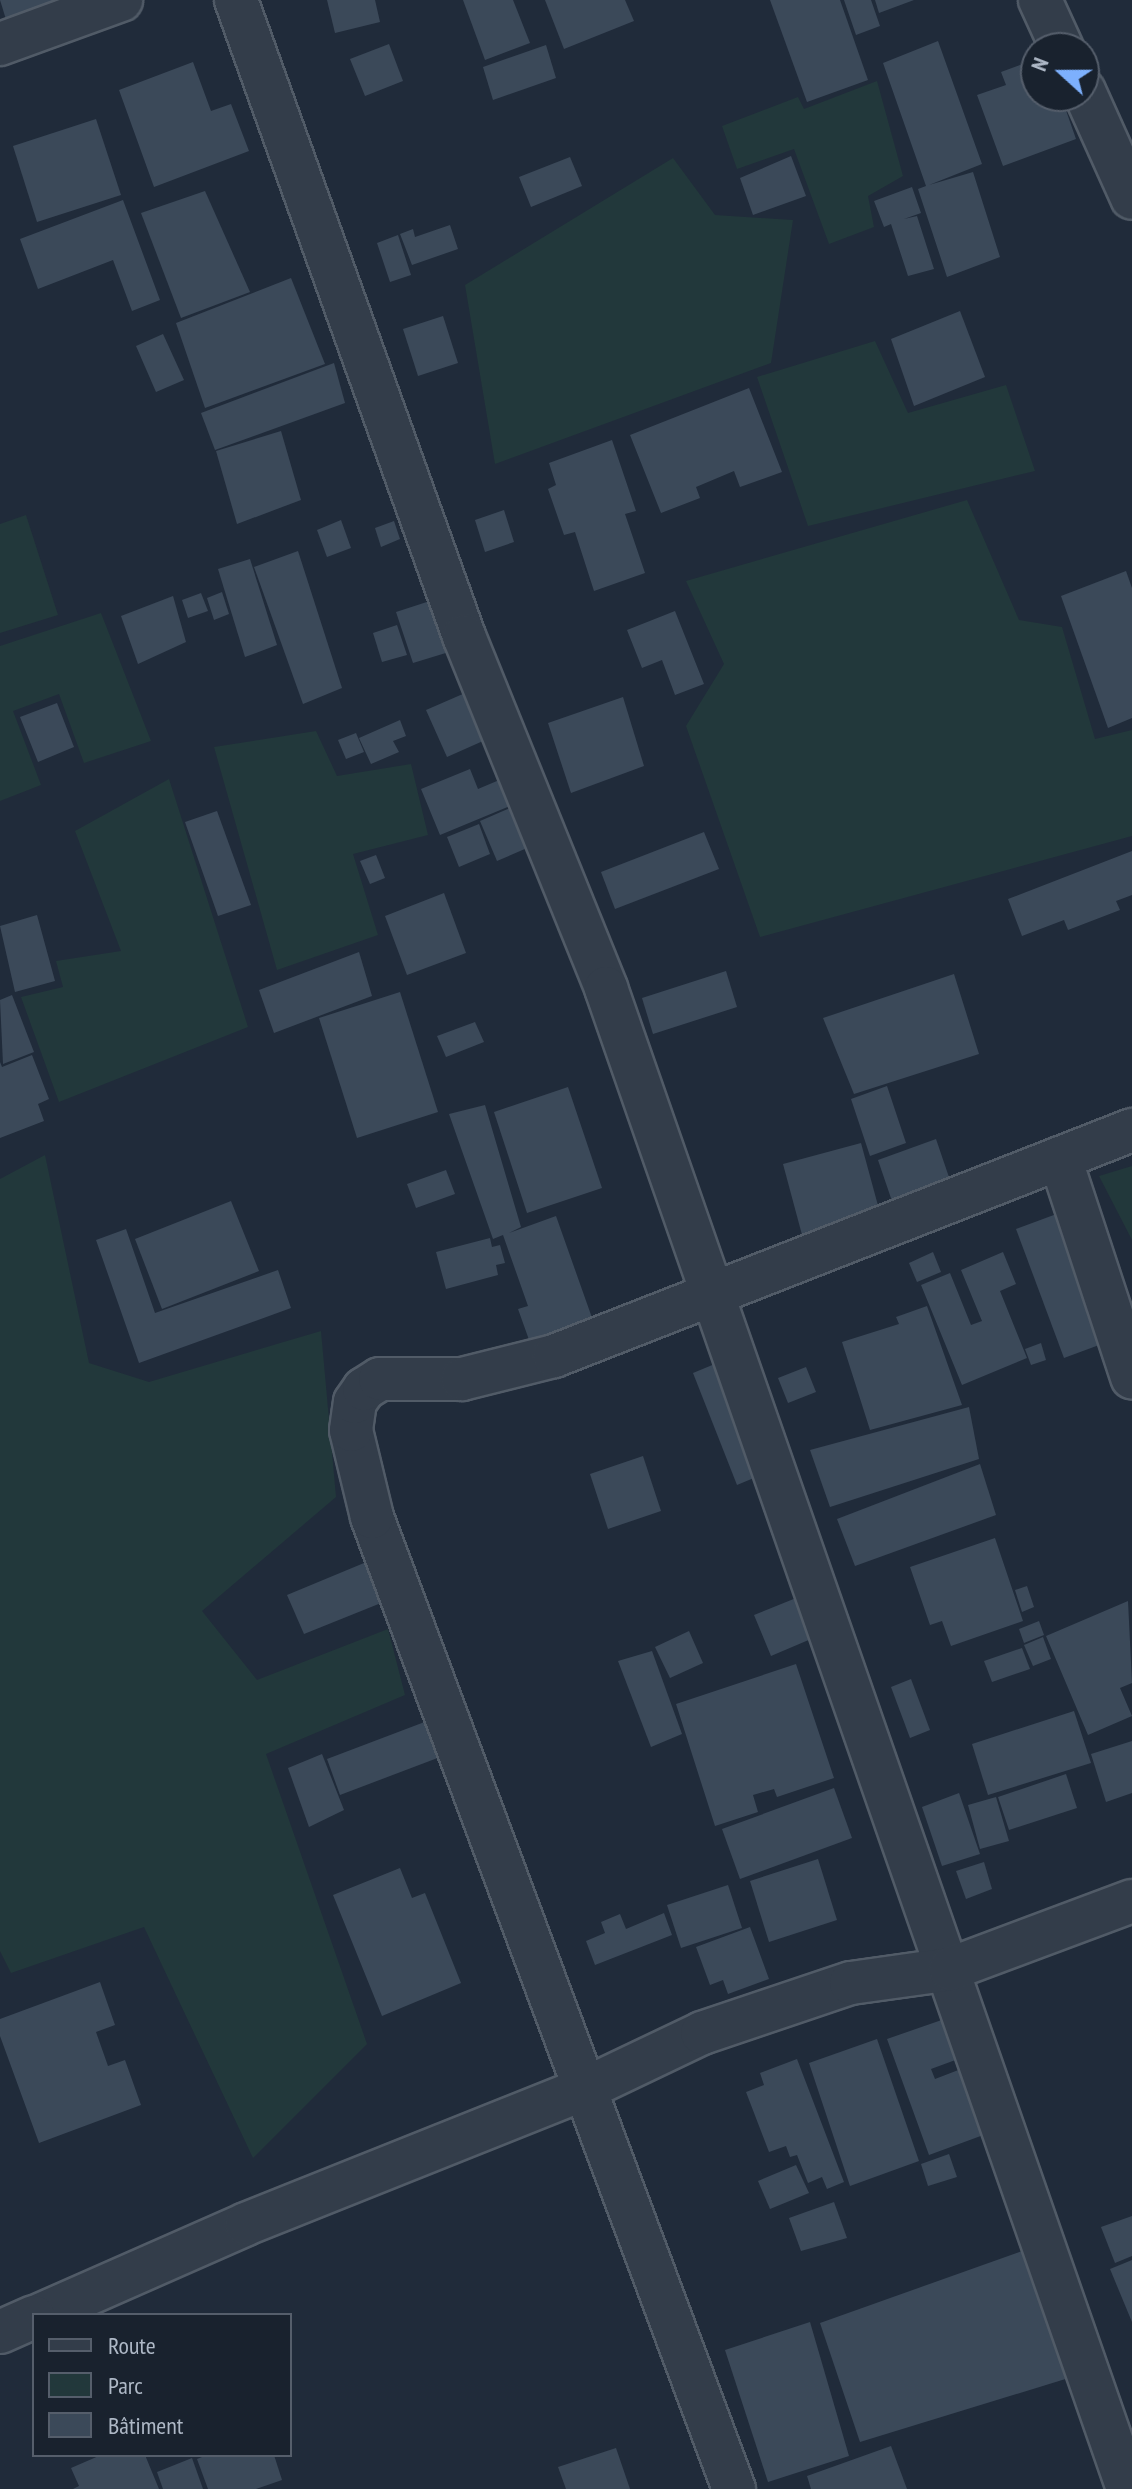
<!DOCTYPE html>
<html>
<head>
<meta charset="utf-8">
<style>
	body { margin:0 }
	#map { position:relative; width:1132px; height:2489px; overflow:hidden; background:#202b3a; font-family:"PT Sans Narrow",sans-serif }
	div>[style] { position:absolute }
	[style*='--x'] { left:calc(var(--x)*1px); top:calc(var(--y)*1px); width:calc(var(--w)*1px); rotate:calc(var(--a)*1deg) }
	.green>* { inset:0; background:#22383b }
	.building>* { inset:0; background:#3b4959 }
	.roads { filter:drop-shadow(2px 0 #515b67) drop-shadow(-2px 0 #515b67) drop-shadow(0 2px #515b67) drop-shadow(0 -2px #515b67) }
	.minor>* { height:42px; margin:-21px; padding:0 21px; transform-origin:21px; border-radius:21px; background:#333d4a }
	span { translate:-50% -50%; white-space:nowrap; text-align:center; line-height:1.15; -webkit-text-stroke:6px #19222e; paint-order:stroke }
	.legend { position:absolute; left:32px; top:2313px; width:260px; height:144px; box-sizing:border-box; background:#19222e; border:2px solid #555e6b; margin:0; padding:10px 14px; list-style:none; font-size:24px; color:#aeb8c6 }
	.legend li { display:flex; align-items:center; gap:16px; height:40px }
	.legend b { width:40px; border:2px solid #555e6b }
	.north { position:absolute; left:1020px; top:32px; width:80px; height:80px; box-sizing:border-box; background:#19222e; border:2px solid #555e6b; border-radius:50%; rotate:291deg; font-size:22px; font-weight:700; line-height:32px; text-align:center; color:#aeb8c6 }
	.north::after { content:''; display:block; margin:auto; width:28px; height:36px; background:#7db0fd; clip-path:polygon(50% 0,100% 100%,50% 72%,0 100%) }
</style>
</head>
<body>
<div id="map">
	<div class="green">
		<i style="clip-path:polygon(877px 81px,903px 176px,868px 196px,874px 227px,829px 244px,794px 149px,737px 169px,722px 126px,798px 97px,804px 109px)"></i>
		<i style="clip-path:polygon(673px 158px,715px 215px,793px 220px,771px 363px,495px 464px,465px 285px)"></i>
		<i style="clip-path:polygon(875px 341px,908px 413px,1006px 385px,1035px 471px,808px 526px,757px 377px)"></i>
		<i style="clip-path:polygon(967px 500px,1019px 620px,1062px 627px,1095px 739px,1132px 730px,1132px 836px,760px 937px,686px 726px,724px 664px,686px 581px)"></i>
		<i style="clip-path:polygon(26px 515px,58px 615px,0 633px,0 524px)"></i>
		<i style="clip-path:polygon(101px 613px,151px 741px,84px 763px,59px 694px,13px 711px,41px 785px,0 801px,0 646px)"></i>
		<i style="clip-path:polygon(316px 731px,337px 776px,411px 764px,428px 835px,353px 854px,378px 935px,277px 970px,214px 747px)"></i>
		<i style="clip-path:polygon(169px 779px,248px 1027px,59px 1102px,21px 997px,63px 987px,56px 961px,121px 951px,75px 831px)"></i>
		<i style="clip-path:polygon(45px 1155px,89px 1363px,149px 1382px,321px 1331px,336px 1497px,202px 1611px,257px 1680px,388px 1629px,405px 1695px,266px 1754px,367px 2044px,253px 2158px,144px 1927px,11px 1973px,0 1951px,0 1179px)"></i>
		<i style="clip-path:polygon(1132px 1166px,1132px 1240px,1099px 1176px)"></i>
	</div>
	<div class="building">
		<i style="clip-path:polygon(0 0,58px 0,66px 20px,13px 42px)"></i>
		<i style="clip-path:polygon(327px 0,375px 0,380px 22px,335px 33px)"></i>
		<i style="clip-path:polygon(463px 0,513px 0,530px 43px,485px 60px)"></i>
		<i style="clip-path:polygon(545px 0,625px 0,634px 21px,564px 49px)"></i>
		<i style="clip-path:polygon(770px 0,840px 0,868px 80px,807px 102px)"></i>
		<i style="clip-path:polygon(844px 0,871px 0,880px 26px,856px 35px)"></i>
		<i style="clip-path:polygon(875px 0,914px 0,879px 13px)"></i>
		<i style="clip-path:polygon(938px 41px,982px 164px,929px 185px,973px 172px,1000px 257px,947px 277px,918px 189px,926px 186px,883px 63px)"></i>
		<i style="clip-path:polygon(389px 44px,403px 81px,365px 96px,350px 59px)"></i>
		<i style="clip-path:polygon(546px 45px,556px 78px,493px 100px,483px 67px)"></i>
		<i style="clip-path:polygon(1036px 59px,1036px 96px,1061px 96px,1076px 139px,1003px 166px,977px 95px,1006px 85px,1001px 72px)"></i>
		<i style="clip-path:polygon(193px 62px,211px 111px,231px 104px,249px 151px,154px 187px,119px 90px)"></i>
		<i style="clip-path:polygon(96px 119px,121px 195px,37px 222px,13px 146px)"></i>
		<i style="clip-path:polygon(791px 156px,806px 196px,753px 215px,740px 178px)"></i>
		<i style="clip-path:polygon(570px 157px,582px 186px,531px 207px,519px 177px)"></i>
		<i style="clip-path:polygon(912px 187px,921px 213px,904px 219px,917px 216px,934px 269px,908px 276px,891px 224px,884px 227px,874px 201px)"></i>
		<i style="clip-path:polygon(205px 191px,250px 292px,181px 318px,141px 213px)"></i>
		<i style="clip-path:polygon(123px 200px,160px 300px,132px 311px,113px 260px,38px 289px,20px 239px)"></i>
		<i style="clip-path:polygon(450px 225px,458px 249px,412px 265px,400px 234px,413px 229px,415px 237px)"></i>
		<i style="clip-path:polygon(398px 235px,411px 275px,390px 282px,377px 243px)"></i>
		<i style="clip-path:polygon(291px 278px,325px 364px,205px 408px,176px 323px)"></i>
		<i style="clip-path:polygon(960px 311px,985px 377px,914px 406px,891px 339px)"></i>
		<i style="clip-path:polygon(443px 316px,458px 363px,418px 376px,403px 329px)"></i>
		<i style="clip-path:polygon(163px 334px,184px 380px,156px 392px,136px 346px)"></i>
		<i style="clip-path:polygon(334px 363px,345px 403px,215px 450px,201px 413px)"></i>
		<i style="clip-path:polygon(749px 388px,782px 472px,740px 487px,734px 471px,696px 487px,700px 498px,661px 513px,630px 435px)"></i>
		<i style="clip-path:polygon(281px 431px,301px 500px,237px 524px,216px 451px)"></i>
		<i style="clip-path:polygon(612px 440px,636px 511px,625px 514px,645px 573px,594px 591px,575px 532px,564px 535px,548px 489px,556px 485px,549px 463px)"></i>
		<i style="clip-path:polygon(504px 510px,514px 542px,485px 552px,475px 520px)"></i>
		<i style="clip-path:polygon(341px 520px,351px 548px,327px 557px,317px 530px)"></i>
		<i style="clip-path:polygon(394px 521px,400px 539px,381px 547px,375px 528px)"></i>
		<i style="clip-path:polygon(298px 551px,342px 688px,303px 704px,254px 567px)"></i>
		<i style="clip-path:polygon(250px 559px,277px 645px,245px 657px,218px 569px)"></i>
		<i style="clip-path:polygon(1126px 571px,1132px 588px,1132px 718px,1108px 728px,1061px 596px)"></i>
		<i style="clip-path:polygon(222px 592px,229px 614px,214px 620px,207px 598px)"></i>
		<i style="clip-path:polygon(201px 593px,208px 611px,188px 618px,182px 600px)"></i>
		<i style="clip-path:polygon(173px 596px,186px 642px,138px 664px,121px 616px)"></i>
		<i style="clip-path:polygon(433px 600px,449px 652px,413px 663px,396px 612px)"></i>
		<i style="clip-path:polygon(675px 611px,704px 684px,675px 695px,662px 660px,642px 668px,627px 630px)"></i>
		<i style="clip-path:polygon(397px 625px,407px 655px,382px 662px,373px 633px)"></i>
		<i style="clip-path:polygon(472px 690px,492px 737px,447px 757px,426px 710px)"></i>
		<i style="clip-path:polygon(623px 697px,644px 766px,571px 793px,548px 723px)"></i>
		<i style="clip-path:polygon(57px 703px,74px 747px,38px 762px,20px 717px)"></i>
		<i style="clip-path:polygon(400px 720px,406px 736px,393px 741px,399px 752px,371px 764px,359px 738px)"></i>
		<i style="clip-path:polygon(356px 733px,364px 752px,346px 759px,338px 740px)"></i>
		<i style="clip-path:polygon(470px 769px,478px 789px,504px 778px,515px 804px,440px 835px,421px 789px)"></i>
		<i style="clip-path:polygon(517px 805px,534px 845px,497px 861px,480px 821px)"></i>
		<i style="clip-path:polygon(217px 811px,251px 905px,218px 916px,185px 822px)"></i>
		<i style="clip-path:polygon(479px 824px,490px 854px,459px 867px,447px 837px)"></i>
		<i style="clip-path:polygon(704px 832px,719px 869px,615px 909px,601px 872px)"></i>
		<i style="clip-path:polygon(1132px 851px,1132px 895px,1116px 901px,1120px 910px,1068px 930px,1064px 920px,1022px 936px,1008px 899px)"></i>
		<i style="clip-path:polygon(376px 855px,385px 878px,370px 884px,360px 861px)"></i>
		<i style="clip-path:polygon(444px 893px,466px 953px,407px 975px,385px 916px)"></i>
		<i style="clip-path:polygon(37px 915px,55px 981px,15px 992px,0 926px)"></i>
		<i style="clip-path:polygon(359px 952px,372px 996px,274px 1033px,259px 990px)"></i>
		<i style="clip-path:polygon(726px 971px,737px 1007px,653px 1034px,642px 998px)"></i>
		<i style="clip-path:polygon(954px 974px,979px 1054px,854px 1094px,823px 1018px)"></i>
		<i style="clip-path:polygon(400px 992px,438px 1112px,357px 1138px,319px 1018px)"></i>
		<i style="clip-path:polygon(12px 995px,34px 1052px,3px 1064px,0 1000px)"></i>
		<i style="clip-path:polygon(475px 1022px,484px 1042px,446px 1057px,437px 1036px)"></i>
		<i style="clip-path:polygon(32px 1055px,49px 1099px,38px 1104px,44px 1121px,0 1138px,0 1062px,2px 1067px)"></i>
		<i style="clip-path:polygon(887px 1086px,906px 1143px,870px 1156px,851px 1099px)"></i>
		<i style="clip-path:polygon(568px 1087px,602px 1188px,527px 1213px,494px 1112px)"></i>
		<i style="clip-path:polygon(485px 1105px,521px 1227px,509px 1233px,556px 1216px,596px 1329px,533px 1351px,518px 1309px,528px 1306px,503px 1235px,493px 1239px,449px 1114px)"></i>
		<i style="clip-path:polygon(936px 1139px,952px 1186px,894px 1207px,878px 1160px)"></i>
		<i style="clip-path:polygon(861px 1143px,883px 1224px,805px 1246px,783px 1164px)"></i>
		<i style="clip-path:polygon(446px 1170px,455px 1194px,416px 1208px,407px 1184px)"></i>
		<i style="clip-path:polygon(231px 1201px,259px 1271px,162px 1309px,135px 1239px)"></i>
		<i style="clip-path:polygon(1070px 1209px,1118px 1338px,1064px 1358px,1016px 1229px)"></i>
		<i style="clip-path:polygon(126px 1229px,155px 1313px,278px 1270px,291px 1308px,139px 1363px,96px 1240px)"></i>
		<i style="clip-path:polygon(490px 1238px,492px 1247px,500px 1245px,505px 1263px,496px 1265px,498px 1275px,446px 1289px,436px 1252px)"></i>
		<i style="clip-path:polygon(933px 1252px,941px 1272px,917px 1282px,909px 1263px)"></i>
		<i style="clip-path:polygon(1003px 1252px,1016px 1284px,1000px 1291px,1027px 1358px,962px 1385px,921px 1285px,950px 1273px,971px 1325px,982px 1321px,961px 1270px)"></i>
		<i style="clip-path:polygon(927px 1306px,962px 1405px,870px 1430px,842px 1342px,899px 1324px,896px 1317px)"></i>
		<i style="clip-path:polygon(1041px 1343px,1046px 1360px,1031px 1365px,1025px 1349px)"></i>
		<i style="clip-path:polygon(722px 1361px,766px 1473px,737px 1485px,693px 1373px)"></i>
		<i style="clip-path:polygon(806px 1367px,816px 1392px,788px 1403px,778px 1378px)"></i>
		<i style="clip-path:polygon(969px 1407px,979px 1459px,830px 1507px,810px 1450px)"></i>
		<i style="clip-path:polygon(643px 1456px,661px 1511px,608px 1529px,590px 1474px)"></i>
		<i style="clip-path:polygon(980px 1464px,996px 1515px,855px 1566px,837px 1519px)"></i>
		<i style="clip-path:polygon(995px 1538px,1023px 1621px,951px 1646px,942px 1621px,930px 1625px,910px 1567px)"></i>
		<i style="clip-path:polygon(376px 1558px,391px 1599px,304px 1634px,287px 1595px)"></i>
		<i style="clip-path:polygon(1027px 1586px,1034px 1607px,1022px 1612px,1015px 1590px)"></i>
		<i style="clip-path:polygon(801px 1596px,818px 1636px,771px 1656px,754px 1615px)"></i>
		<i style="clip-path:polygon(1128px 1601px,1132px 1683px,1120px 1688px,1132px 1716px,1088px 1735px,1046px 1636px)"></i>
		<i style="clip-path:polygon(1039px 1621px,1044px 1635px,1024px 1643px,1019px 1629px)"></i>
		<i style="clip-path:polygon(689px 1631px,703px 1663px,670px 1678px,655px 1647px)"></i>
		<i style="clip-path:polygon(1043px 1637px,1051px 1659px,1033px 1666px,1024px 1645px)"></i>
		<i style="clip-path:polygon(1022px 1648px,1030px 1669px,992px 1682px,984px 1661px)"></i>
		<i style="clip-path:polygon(652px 1651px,682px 1734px,651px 1747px,618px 1661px)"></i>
		<i style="clip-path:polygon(796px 1664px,834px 1778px,777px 1797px,774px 1789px,753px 1795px,758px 1812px,715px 1826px,676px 1704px)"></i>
		<i style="clip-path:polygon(911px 1679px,930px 1730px,910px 1738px,891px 1687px)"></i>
		<i style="clip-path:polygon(1074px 1711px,1091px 1763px,988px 1795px,972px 1744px)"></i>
		<i style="clip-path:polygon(443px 1715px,456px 1751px,340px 1795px,327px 1759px)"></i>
		<i style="clip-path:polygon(1132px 1741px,1132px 1793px,1106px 1802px,1091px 1754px)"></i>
		<i style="clip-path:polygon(322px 1754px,344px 1810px,309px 1827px,288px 1768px)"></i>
		<i style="clip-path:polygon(1066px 1774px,1077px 1808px,1009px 1830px,998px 1797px)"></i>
		<i style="clip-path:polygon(834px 1788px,852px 1838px,740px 1879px,722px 1829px)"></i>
		<i style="clip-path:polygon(959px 1793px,980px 1854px,942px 1866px,922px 1807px)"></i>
		<i style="clip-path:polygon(996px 1797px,1009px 1841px,980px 1849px,968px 1805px)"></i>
		<i style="clip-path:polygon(818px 1859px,837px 1920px,769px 1942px,750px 1881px)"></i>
		<i style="clip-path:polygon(984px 1862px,992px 1889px,966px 1899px,956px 1871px)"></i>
		<i style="clip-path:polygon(400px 1868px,412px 1898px,425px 1893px,461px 1983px,382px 2016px,333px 1895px)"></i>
		<i style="clip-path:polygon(728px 1885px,742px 1928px,681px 1948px,667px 1905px)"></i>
		<i style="clip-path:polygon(664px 1913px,672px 1935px,595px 1965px,586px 1941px,605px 1933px,601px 1922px,620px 1914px,626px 1929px)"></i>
		<i style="clip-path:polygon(750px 1927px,769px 1979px,728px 1994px,723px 1980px,710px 1985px,696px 1947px)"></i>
		<i style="clip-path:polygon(100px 1982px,115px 2025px,96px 2032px,108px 2066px,125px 2060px,141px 2105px,39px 2143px,0 2036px,0 2019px)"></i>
		<i style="clip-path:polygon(956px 2015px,969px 2055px,931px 2069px,935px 2079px,974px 2064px,997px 2130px,929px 2155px,887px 2039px)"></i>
		<i style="clip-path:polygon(877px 2039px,919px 2161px,850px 2186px,809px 2063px)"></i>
		<i style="clip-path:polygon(797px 2059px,844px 2182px,827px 2189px,822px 2177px,808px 2183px,797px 2155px,790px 2157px,786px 2146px,769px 2152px,746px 2092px,764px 2085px,760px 2073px)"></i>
		<i style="clip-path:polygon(949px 2154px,957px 2177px,928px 2186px,921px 2164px)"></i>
		<i style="clip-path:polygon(796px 2165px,809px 2193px,770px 2209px,758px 2181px)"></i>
		<i style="clip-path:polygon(834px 2202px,847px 2238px,801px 2251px,789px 2218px)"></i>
		<i style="clip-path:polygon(1132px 2216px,1132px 2256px,1115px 2263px,1101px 2227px)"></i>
		<i style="clip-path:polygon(1025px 2250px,1072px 2377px,860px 2442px,820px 2323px)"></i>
		<i style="clip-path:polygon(1132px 2260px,1132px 2322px,1110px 2269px)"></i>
		<i style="clip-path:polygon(810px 2322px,849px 2456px,768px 2482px,725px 2350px)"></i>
		<i style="clip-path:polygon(891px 2446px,907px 2489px,811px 2489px,807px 2476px)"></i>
		<i style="clip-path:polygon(616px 2448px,630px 2489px,566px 2489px,558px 2467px)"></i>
		<i style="clip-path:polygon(101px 2455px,145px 2455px,159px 2489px,73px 2489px,79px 2486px,71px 2468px)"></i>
		<i style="clip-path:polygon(207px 2455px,274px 2455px,282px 2480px,256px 2489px,208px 2489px,197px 2459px)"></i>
		<i style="clip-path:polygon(192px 2458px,203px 2489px,163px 2489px,157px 2472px)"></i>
	</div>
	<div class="roads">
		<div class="minor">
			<i style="--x:236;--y:0;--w:676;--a:70.28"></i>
			<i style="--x:464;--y:636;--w:380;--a:68"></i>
			<i style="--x:606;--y:988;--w:1589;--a:70.82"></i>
			<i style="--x:1040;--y:0;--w:53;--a:65.4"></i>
			<i style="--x:0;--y:44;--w:129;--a:-20"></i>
			<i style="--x:1084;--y:91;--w:117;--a:65.8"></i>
			<i style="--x:1060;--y:1158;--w:231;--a:71.8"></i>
			<i style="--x:40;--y:2315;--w:225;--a:-23.8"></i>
			<i style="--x:246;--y:2224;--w:369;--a:-21.8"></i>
			<i style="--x:589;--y:2087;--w:125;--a:-25.5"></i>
			<i style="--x:702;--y:2033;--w:157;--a:-18.6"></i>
			<i style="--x:851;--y:1983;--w:100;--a:-8"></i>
			<i style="--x:950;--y:1969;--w:194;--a:-20.5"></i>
			<i style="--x:0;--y:2332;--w:37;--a:-24"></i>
			<i style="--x:734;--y:2489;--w:1037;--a:-110.43"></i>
			<i style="--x:372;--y:1517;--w:89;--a:-103.6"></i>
			<i style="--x:351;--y:1430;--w:28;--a:-82"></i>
			<i style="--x:355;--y:1402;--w:16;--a:-55"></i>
			<i style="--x:364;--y:1389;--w:19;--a:-32"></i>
			<i style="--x:380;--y:1379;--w:82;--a:0"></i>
			<i style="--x:462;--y:1379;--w:95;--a:-14"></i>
			<i style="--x:554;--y:1356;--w:621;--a:-21.36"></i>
		</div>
	</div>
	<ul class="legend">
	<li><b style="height:10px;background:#333d4a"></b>Route</li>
	<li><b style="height:22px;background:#22383b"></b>Parc</li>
	<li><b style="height:22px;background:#3b4959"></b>Bâtiment</li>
	</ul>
	<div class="north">N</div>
</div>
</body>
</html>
